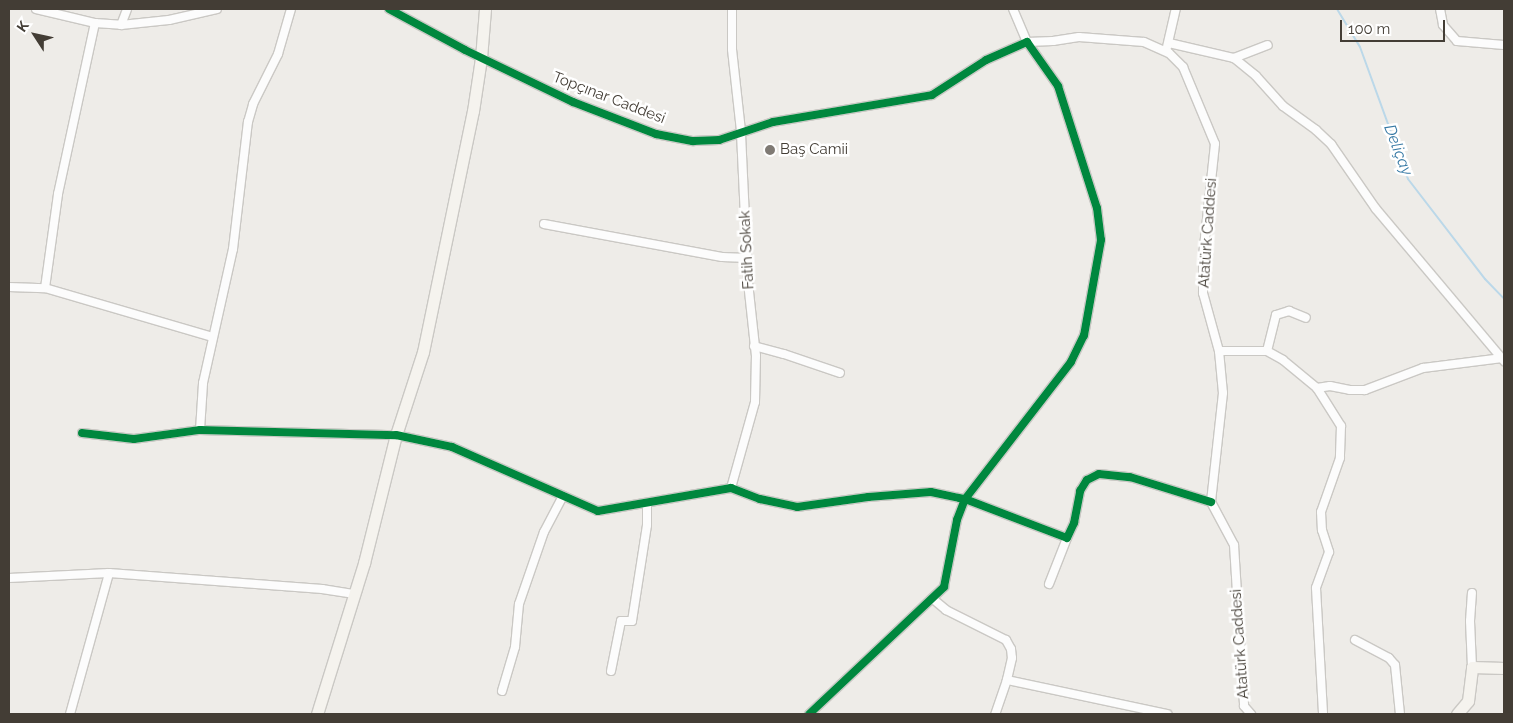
<!DOCTYPE html>
<html>
<head>
<meta charset="utf-8">
<style>
	body { margin:0 }
	#map { position:relative; width:1513px; height:723px; overflow:hidden; background:#eeece8; font-family:Raleway,sans-serif }
	div>[style] { position:absolute }
	[style*='--x'] { left:calc(var(--x)*1px); top:calc(var(--y)*1px); width:calc(var(--w)*1px); rotate:calc(var(--a)*1deg) }
	.stream>* { height:2px; margin:-1px; padding:0 1px; transform-origin:1px; border-radius:1px; background:#bbd8e9 }
	.roads { filter:drop-shadow(1px 0 #cac8c4) drop-shadow(-1px 0 #cac8c4) drop-shadow(0 1px #cac8c4) drop-shadow(0 -1px #cac8c4) }
	.street>* { height:8px; margin:-4px; padding:0 4px; transform-origin:4px; border-radius:4px; background:#fcfcfc }
	.secondary>* { height:11px; margin:-5.5px; padding:0 5.5px; transform-origin:5.5px; border-radius:5.5px; background:#f5f3ee }
	.cycleway>* { height:8px; margin:-4px; padding:0 4px; transform-origin:4px; border-radius:4px; background:#00873e }
	.dots>* { width:14px; height:14px; translate:-50% -50%; box-sizing:border-box; border:2px solid #fff; border-radius:50% }
	span { translate:-50% -50%; white-space:nowrap; text-align:center; line-height:1.15; -webkit-text-stroke:5px #fff; paint-order:stroke }
	.street-label { font-size:15px; color:#433d35 }
	.poi-label { font-size:15px; color:#433d35 }
	.left { translate:0 -50%; text-align:left }
	.water-label { font-size:16px; color:#387aa5; font-style:italic }
	.frame { position:absolute; inset:0; border:10px solid #433d35; pointer-events:none }
	.north { position:absolute; left:10px; top:10px; width:50px; height:50px; -webkit-text-stroke:4px #fff; paint-order:stroke; rotate:305deg; font-size:14px; font-weight:700; line-height:20px; text-align:center; color:#433d35 }
	.north::after { content:''; display:block; margin:auto; width:18px; height:22px; background:#433d35; clip-path:polygon(50% 0,100% 100%,50% 72%,0 100%) }
	.scale { position:absolute; left:1340px; top:20px; width:105px; height:22px; box-sizing:border-box; border:2px solid #433d35; border-top:0; padding-left:6px; font-size:15px; line-height:18px; white-space:nowrap; color:#433d35; -webkit-text-stroke:4px #fff; paint-order:stroke }
</style>
</head>
<body>
<div id="map">
	<div class="stream">
		<i style="--x:1337;--y:9;--w:44;--a:58.8"></i>
		<i style="--x:1360;--y:47;--w:140;--a:70"></i>
		<i style="--x:1408;--y:179;--w:126;--a:52.4"></i>
		<i style="--x:1485;--y:279;--w:28;--a:46"></i>
	</div>
	<div class="roads">
		<div class="street">
			<i style="--x:36;--y:9;--w:61;--a:13.3"></i>
			<i style="--x:95;--y:23;--w:26;--a:4"></i>
			<i style="--x:121;--y:25;--w:48;--a:-5.9"></i>
			<i style="--x:169;--y:20;--w:49;--a:-12.9"></i>
			<i style="--x:389;--y:9;--w:86;--a:28.3"></i>
			<i style="--x:465;--y:50;--w:120;--a:25.7"></i>
			<i style="--x:573;--y:102;--w:89;--a:21.1"></i>
			<i style="--x:656;--y:134;--w:38;--a:11"></i>
			<i style="--x:693;--y:141;--w:26;--a:-2"></i>
			<i style="--x:719;--y:140;--w:57;--a:-18.4"></i>
			<i style="--x:773;--y:122;--w:161;--a:-9.6"></i>
			<i style="--x:932;--y:95;--w:64;--a:-32.9"></i>
			<i style="--x:986;--y:60;--w:45;--a:-23.7"></i>
			<i style="--x:1027;--y:42;--w:54;--a:54.8"></i>
			<i style="--x:1058;--y:86;--w:128;--a:72.3"></i>
			<i style="--x:1097;--y:208;--w:32;--a:83"></i>
			<i style="--x:1101;--y:240;--w:97;--a:100.1"></i>
			<i style="--x:1084;--y:335;--w:30;--a:116"></i>
			<i style="--x:1071;--y:362;--w:173;--a:127.7"></i>
			<i style="--x:965;--y:499;--w:22;--a:111"></i>
			<i style="--x:957;--y:520;--w:68;--a:101"></i>
			<i style="--x:944;--y:587;--w:185;--a:136.7"></i>
			<i style="--x:1013;--y:9;--w:36;--a:67"></i>
			<i style="--x:1027;--y:42;--w:26;--a:-2"></i>
			<i style="--x:1053;--y:41;--w:26;--a:-9"></i>
			<i style="--x:1079;--y:37;--w:65;--a:4.4"></i>
			<i style="--x:1144;--y:42;--w:27;--a:24"></i>
			<i style="--x:1169;--y:53;--w:20;--a:45"></i>
			<i style="--x:1183;--y:67;--w:83;--a:67.4"></i>
			<i style="--x:1215;--y:144;--w:113;--a:96.1"></i>
			<i style="--x:1203;--y:256;--w:37;--a:90"></i>
			<i style="--x:1203;--y:293;--w:60;--a:74.6"></i>
			<i style="--x:1219;--y:351;--w:42;--a:84.6"></i>
			<i style="--x:1223;--y:393;--w:110;--a:96.3"></i>
			<i style="--x:1211;--y:502;--w:49;--a:61.9"></i>
			<i style="--x:1234;--y:545;--w:161;--a:86.4"></i>
			<i style="--x:1244;--y:706;--w:11;--a:49"></i>
			<i style="--x:1440;--y:9;--w:16;--a:79"></i>
			<i style="--x:1443;--y:25;--w:21;--a:49"></i>
			<i style="--x:1457;--y:41;--w:47;--a:4.9"></i>
			<i style="--x:121;--y:25;--w:17;--a:-69"></i>
			<i style="--x:1169;--y:43;--w:67;--a:13"></i>
			<i style="--x:1234;--y:58;--w:28;--a:39"></i>
			<i style="--x:1256;--y:76;--w:40;--a:48"></i>
			<i style="--x:1283;--y:106;--w:41;--a:36"></i>
			<i style="--x:1316;--y:130;--w:21;--a:43"></i>
			<i style="--x:1331;--y:144;--w:79;--a:55.3"></i>
			<i style="--x:1376;--y:209;--w:199;--a:49.9"></i>
			<i style="--x:1167;--y:47;--w:39;--a:-77"></i>
			<i style="--x:1234;--y:58;--w:36;--a:-21"></i>
			<i style="--x:544;--y:224;--w:181;--a:10.5"></i>
			<i style="--x:722;--y:257;--w:26;--a:2"></i>
			<i style="--x:9;--y:287;--w:36;--a:2"></i>
			<i style="--x:45;--y:288;--w:175;--a:16.3"></i>
			<i style="--x:45;--y:288;--w:95;--a:-82.1"></i>
			<i style="--x:58;--y:194;--w:175;--a:-77.8"></i>
			<i style="--x:754;--y:346;--w:31;--a:15"></i>
			<i style="--x:784;--y:354;--w:59;--a:18.7"></i>
			<i style="--x:1219;--y:351;--w:48;--a:0"></i>
			<i style="--x:1267;--y:351;--w:18;--a:29"></i>
			<i style="--x:1283;--y:360;--w:44;--a:39.5"></i>
			<i style="--x:1317;--y:388;--w:45;--a:57.7"></i>
			<i style="--x:1341;--y:426;--w:32;--a:92"></i>
			<i style="--x:1340;--y:458;--w:57;--a:109.4"></i>
			<i style="--x:1321;--y:512;--w:18;--a:87"></i>
			<i style="--x:1322;--y:530;--w:23;--a:72"></i>
			<i style="--x:1329;--y:552;--w:38;--a:110"></i>
			<i style="--x:1316;--y:588;--w:126;--a:86.8"></i>
			<i style="--x:1267;--y:351;--w:37;--a:-76"></i>
			<i style="--x:1276;--y:315;--w:14;--a:-17"></i>
			<i style="--x:1289;--y:311;--w:18;--a:22"></i>
			<i style="--x:1317;--y:388;--w:13;--a:-9"></i>
			<i style="--x:1330;--y:386;--w:20;--a:11"></i>
			<i style="--x:1350;--y:390;--w:15;--a:0"></i>
			<i style="--x:1365;--y:390;--w:62;--a:-20.8"></i>
			<i style="--x:1423;--y:368;--w:80;--a:-7.2"></i>
			<i style="--x:200;--y:430;--w:47;--a:-86.3"></i>
			<i style="--x:203;--y:383;--w:137;--a:-77.4"></i>
			<i style="--x:233;--y:249;--w:128;--a:-83.3"></i>
			<i style="--x:248;--y:122;--w:19;--a:-74"></i>
			<i style="--x:253;--y:104;--w:56;--a:-63.4"></i>
			<i style="--x:278;--y:54;--w:47;--a:-73.9"></i>
			<i style="--x:82;--y:433;--w:52;--a:6.6"></i>
			<i style="--x:134;--y:439;--w:67;--a:-7.8"></i>
			<i style="--x:200;--y:430;--w:196;--a:1.5"></i>
			<i style="--x:396;--y:435;--w:57;--a:12.1"></i>
			<i style="--x:452;--y:447;--w:159;--a:23.7"></i>
			<i style="--x:598;--y:511;--w:135;--a:-9.8"></i>
			<i style="--x:731;--y:488;--w:31;--a:21"></i>
			<i style="--x:760;--y:499;--w:38;--a:12"></i>
			<i style="--x:797;--y:507;--w:72;--a:-8"></i>
			<i style="--x:868;--y:497;--w:63;--a:-4.5"></i>
			<i style="--x:931;--y:492;--w:35;--a:12"></i>
			<i style="--x:965;--y:499;--w:109;--a:20.9"></i>
			<i style="--x:1067;--y:538;--w:17;--a:-65"></i>
			<i style="--x:1074;--y:523;--w:33;--a:-79"></i>
			<i style="--x:1080;--y:491;--w:13;--a:-58"></i>
			<i style="--x:1087;--y:480;--w:13;--a:-27"></i>
			<i style="--x:1099;--y:474;--w:31;--a:6"></i>
			<i style="--x:1130;--y:477;--w:85;--a:17.2"></i>
			<i style="--x:731;--y:488;--w:89;--a:-74.4"></i>
			<i style="--x:755;--y:402;--w:46;--a:-88.8"></i>
			<i style="--x:756;--y:356;--w:74;--a:-96.2"></i>
			<i style="--x:748;--y:282;--w:151;--a:-92.7"></i>
			<i style="--x:741;--y:131;--w:82;--a:-96.3"></i>
			<i style="--x:732;--y:49;--w:40;--a:-90"></i>
			<i style="--x:9;--y:578;--w:100;--a:-2.9"></i>
			<i style="--x:109;--y:573;--w:214;--a:4.3"></i>
			<i style="--x:322;--y:589;--w:33;--a:9"></i>
			<i style="--x:1049;--y:584;--w:49;--a:-68.6"></i>
			<i style="--x:933;--y:599;--w:17;--a:40"></i>
			<i style="--x:946;--y:610;--w:67;--a:26.6"></i>
			<i style="--x:1006;--y:640;--w:10;--a:61"></i>
			<i style="--x:1011;--y:649;--w:9;--a:84"></i>
			<i style="--x:1012;--y:658;--w:23;--a:103"></i>
			<i style="--x:1007;--y:680;--w:36;--a:109"></i>
			<i style="--x:1355;--y:640;--w:38;--a:28"></i>
			<i style="--x:1389;--y:658;--w:9;--a:49"></i>
			<i style="--x:1395;--y:665;--w:49;--a:84.2"></i>
			<i style="--x:1472;--y:667;--w:46;--a:-92.5"></i>
			<i style="--x:1470;--y:621;--w:28;--a:-86"></i>
			<i style="--x:611;--y:671;--w:51;--a:-78.7"></i>
			<i style="--x:621;--y:621;--w:11;--a:0"></i>
			<i style="--x:632;--y:621;--w:97;--a:-81.1"></i>
			<i style="--x:647;--y:525;--w:21;--a:-90"></i>
			<i style="--x:1007;--y:680;--w:164;--a:12"></i>
			<i style="--x:502;--y:691;--w:46;--a:-73.5"></i>
			<i style="--x:515;--y:647;--w:43;--a:-84.7"></i>
			<i style="--x:519;--y:604;--w:76;--a:-70.9"></i>
			<i style="--x:544;--y:532;--w:41;--a:-62.2"></i>
			<i style="--x:70;--y:714;--w:146;--a:-74.5"></i>
		</div>
		<div class="secondary">
			<i style="--x:317;--y:714;--w:158;--a:-72.7"></i>
			<i style="--x:364;--y:563;--w:132;--a:-76"></i>
			<i style="--x:396;--y:435;--w:87;--a:-72"></i>
			<i style="--x:423;--y:352;--w:246;--a:-78.3"></i>
			<i style="--x:473;--y:111;--w:54;--a:-81.4"></i>
			<i style="--x:481;--y:58;--w:49;--a:-85.3"></i>
			<i style="--x:1457;--y:714;--w:17;--a:-50"></i>
			<i style="--x:1468;--y:701;--w:34;--a:-83"></i>
			<i style="--x:1472;--y:667;--w:32;--a:2"></i>
		</div>
	</div>
	<div class="cycleway">
		<i style="--x:389;--y:9;--w:86;--a:28.3"></i>
		<i style="--x:465;--y:50;--w:120;--a:25.7"></i>
		<i style="--x:573;--y:102;--w:89;--a:21.1"></i>
		<i style="--x:656;--y:134;--w:38;--a:11"></i>
		<i style="--x:693;--y:141;--w:26;--a:-2"></i>
		<i style="--x:719;--y:140;--w:57;--a:-18.4"></i>
		<i style="--x:773;--y:122;--w:161;--a:-9.6"></i>
		<i style="--x:932;--y:95;--w:64;--a:-32.9"></i>
		<i style="--x:986;--y:60;--w:45;--a:-23.7"></i>
		<i style="--x:1027;--y:42;--w:54;--a:54.8"></i>
		<i style="--x:1058;--y:86;--w:128;--a:72.3"></i>
		<i style="--x:1097;--y:208;--w:32;--a:83"></i>
		<i style="--x:1101;--y:240;--w:97;--a:100.1"></i>
		<i style="--x:1084;--y:335;--w:30;--a:116"></i>
		<i style="--x:1071;--y:362;--w:173;--a:127.7"></i>
		<i style="--x:965;--y:499;--w:22;--a:111"></i>
		<i style="--x:957;--y:520;--w:68;--a:101"></i>
		<i style="--x:944;--y:587;--w:185;--a:136.7"></i>
		<i style="--x:82;--y:433;--w:52;--a:6.6"></i>
		<i style="--x:134;--y:439;--w:67;--a:-7.8"></i>
		<i style="--x:200;--y:430;--w:196;--a:1.5"></i>
		<i style="--x:396;--y:435;--w:57;--a:12.1"></i>
		<i style="--x:452;--y:447;--w:159;--a:23.7"></i>
		<i style="--x:598;--y:511;--w:135;--a:-9.8"></i>
		<i style="--x:731;--y:488;--w:31;--a:21"></i>
		<i style="--x:760;--y:499;--w:38;--a:12"></i>
		<i style="--x:797;--y:507;--w:72;--a:-8"></i>
		<i style="--x:868;--y:497;--w:63;--a:-4.5"></i>
		<i style="--x:931;--y:492;--w:35;--a:12"></i>
		<i style="--x:965;--y:499;--w:109;--a:20.9"></i>
		<i style="--x:1067;--y:538;--w:17;--a:-65"></i>
		<i style="--x:1074;--y:523;--w:33;--a:-79"></i>
		<i style="--x:1080;--y:491;--w:13;--a:-58"></i>
		<i style="--x:1087;--y:480;--w:13;--a:-27"></i>
		<i style="--x:1099;--y:474;--w:31;--a:6"></i>
		<i style="--x:1130;--y:477;--w:85;--a:17.2"></i>
	</div>
	<div class="dots">
		<i style="left:770px;top:150px;background:#7f7a74"></i>
	</div>
	<div class="street-label">
		<span style="left:609px;top:98px;rotate:21deg">Topçınar Caddesi</span>
		<span style="left:1208px;top:233px;rotate:-86deg">Atatürk Caddesi</span>
		<span style="left:747px;top:250px;rotate:-93deg">Fatih Sokak</span>
		<span style="left:1240px;top:644px;rotate:-94deg">Atatürk Caddesi</span>
	</div>
	<div class="poi-label">
		<span class="left" style="left:780px;top:150px">Baş Camii</span>
	</div>
	<div class="water-label">
		<span style="left:1398px;top:150px;rotate:69deg">Deliçay</span>
	</div>
	<div class="frame"></div>
	<div class="north">K</div>
	<div class="scale">100 m</div>
</div>
</body>
</html>
